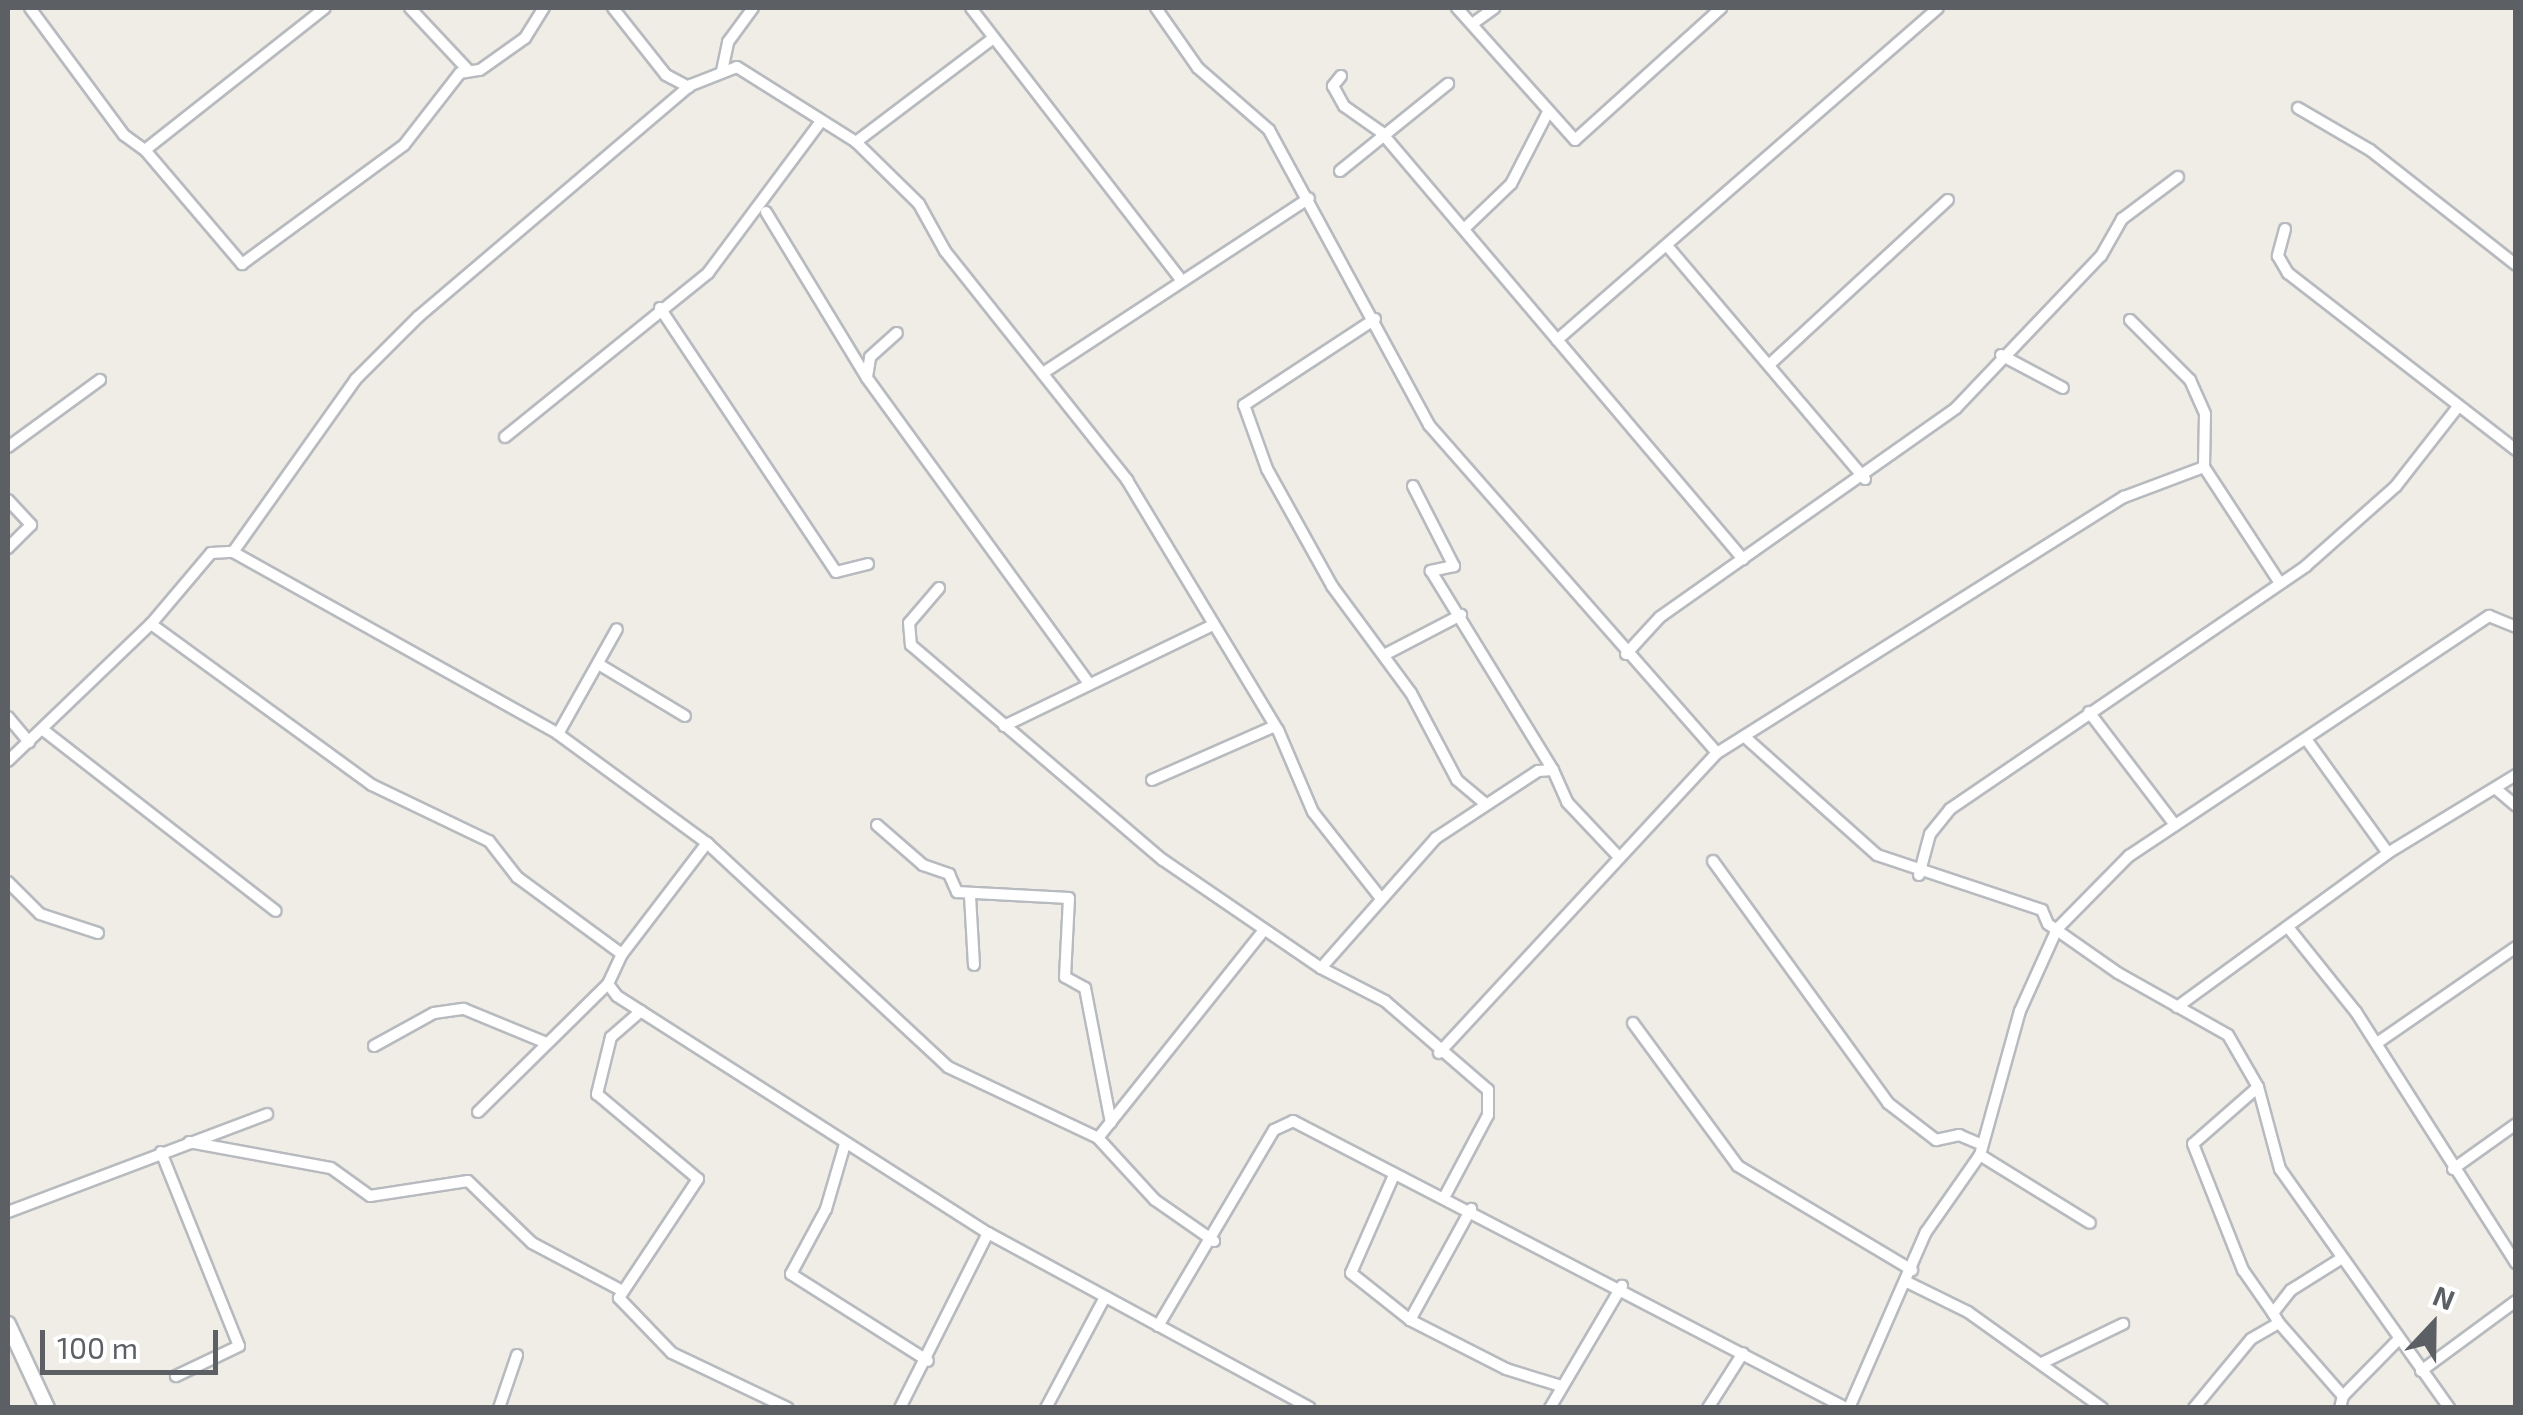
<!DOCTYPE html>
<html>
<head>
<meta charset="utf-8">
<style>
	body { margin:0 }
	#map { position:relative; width:2523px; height:1415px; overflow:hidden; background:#efede5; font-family:"Exo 2",sans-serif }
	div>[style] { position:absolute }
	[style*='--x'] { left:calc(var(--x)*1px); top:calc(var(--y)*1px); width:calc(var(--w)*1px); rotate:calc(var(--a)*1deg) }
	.roads { filter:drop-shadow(2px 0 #b7babf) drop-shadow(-2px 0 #b7babf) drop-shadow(0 2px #b7babf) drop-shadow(0 -2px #b7babf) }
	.minor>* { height:10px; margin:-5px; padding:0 5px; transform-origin:5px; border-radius:5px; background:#fff }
	.tertiary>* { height:14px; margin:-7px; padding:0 7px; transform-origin:7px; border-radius:7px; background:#fff }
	span { translate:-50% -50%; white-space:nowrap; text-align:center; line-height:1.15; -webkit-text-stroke:9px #fff; paint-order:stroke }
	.frame { position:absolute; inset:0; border:10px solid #5c6065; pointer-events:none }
	.north { position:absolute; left:2383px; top:1275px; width:100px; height:100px; -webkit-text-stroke:8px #fff; paint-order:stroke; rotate:22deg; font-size:28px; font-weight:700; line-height:40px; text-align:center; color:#5c6065 }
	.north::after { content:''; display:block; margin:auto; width:35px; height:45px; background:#5c6065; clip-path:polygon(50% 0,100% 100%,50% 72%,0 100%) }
	.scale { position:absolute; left:40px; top:1330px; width:178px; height:45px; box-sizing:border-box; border:5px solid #5c6065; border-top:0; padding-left:12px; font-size:30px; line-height:35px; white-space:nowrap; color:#5c6065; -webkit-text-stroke:8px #fff; paint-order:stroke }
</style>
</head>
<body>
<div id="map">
	<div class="roads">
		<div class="minor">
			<i style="--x:30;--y:8;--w:158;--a:53.5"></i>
			<i style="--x:124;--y:135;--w:26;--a:36"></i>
			<i style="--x:145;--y:150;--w:229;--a:-38.3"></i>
			<i style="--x:410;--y:8;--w:85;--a:46.9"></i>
			<i style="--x:613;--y:8;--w:85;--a:51.7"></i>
			<i style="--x:666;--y:75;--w:26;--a:28"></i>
			<i style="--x:971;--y:8;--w:340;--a:52.3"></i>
			<i style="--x:1156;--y:8;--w:73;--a:55"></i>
			<i style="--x:1198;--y:68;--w:94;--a:41.1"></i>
			<i style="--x:1269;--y:130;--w:336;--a:61.5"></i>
			<i style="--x:1429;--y:425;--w:436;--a:48.7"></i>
			<i style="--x:1457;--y:8;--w:177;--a:48.2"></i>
			<i style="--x:1575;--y:140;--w:197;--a:-42.1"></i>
			<i style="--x:1475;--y:22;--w:24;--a:-36"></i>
			<i style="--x:722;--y:71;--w:30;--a:-78"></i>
			<i style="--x:728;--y:42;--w:42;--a:-53.7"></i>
			<i style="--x:1341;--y:76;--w:13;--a:129"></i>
			<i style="--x:1333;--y:86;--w:23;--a:61"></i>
			<i style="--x:1344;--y:106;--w:45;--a:35.1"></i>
			<i style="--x:1381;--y:132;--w:560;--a:49.71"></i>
			<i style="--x:2298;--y:108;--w:83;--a:30.3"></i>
			<i style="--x:2370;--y:150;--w:186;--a:38.2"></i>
			<i style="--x:856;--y:142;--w:169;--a:-37.1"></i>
			<i style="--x:145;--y:150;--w:150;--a:49.6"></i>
			<i style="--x:242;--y:264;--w:201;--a:-36.3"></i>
			<i style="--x:404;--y:145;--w:91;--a:-52.1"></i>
			<i style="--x:460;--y:73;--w:20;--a:-9"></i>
			<i style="--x:480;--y:70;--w:55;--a:-35.4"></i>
			<i style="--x:525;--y:38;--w:36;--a:-58"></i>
			<i style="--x:1340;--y:171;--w:139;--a:-38.9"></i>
			<i style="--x:766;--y:212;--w:194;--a:58.7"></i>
			<i style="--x:867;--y:378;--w:377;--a:54"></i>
			<i style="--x:1464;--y:229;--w:65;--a:-43.8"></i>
			<i style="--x:1511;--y:184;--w:79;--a:-62.8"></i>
			<i style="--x:2285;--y:229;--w:28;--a:105"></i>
			<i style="--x:2278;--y:256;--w:20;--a:60"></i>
			<i style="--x:2288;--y:273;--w:289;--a:37.8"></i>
			<i style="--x:1669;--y:248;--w:303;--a:49.7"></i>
			<i style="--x:660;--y:308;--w:317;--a:56.3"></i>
			<i style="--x:836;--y:572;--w:33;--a:-14"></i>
			<i style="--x:1375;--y:319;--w:157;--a:146.7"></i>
			<i style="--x:1244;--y:405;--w:68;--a:70.2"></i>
			<i style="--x:1267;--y:469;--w:134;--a:60.9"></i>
			<i style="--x:1332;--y:586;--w:133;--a:53.6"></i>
			<i style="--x:1411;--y:693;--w:98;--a:62.1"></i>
			<i style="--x:1457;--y:780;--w:38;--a:40"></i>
			<i style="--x:2130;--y:320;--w:85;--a:45"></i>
			<i style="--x:2190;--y:380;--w:37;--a:66"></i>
			<i style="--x:2205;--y:414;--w:53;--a:91.1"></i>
			<i style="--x:2204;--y:467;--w:139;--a:56.8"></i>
			<i style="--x:1557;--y:340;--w:505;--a:-41.07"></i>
			<i style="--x:2001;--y:355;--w:70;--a:28"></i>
			<i style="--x:1770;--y:364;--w:242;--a:-42.7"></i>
			<i style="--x:1043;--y:373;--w:318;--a:-33.3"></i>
			<i style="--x:867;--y:377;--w:20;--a:-81"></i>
			<i style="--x:870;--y:357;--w:36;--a:-42"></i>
			<i style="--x:505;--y:437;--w:261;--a:-38.9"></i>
			<i style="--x:708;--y:273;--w:186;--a:-53.3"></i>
			<i style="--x:8;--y:447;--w:114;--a:-36.1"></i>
			<i style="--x:1413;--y:486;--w:90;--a:62.9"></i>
			<i style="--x:1454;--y:566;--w:24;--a:168"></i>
			<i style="--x:1431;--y:571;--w:233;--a:58.5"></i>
			<i style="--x:8;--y:500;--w:34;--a:47"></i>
			<i style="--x:31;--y:525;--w:33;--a:135"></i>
			<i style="--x:233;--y:552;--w:212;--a:-54.6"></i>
			<i style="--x:356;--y:379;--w:88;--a:-45"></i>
			<i style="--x:418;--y:317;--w:358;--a:-40.4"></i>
			<i style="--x:691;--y:85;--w:49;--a:-21.4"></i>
			<i style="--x:737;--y:67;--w:141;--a:32.2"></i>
			<i style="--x:856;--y:142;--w:88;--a:44.5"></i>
			<i style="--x:919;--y:204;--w:54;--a:61"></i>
			<i style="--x:945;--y:251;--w:293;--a:51.5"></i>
			<i style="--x:1127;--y:480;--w:292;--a:58.9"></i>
			<i style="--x:1278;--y:730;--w:89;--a:66.9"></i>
			<i style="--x:1313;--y:812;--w:108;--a:51.8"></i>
			<i style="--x:939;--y:588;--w:46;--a:130.6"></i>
			<i style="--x:909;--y:623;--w:22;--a:85"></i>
			<i style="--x:911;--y:645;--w:331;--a:40.5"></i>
			<i style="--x:1163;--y:860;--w:191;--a:34.4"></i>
			<i style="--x:1321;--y:968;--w:72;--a:27.3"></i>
			<i style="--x:1385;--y:1001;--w:136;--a:40.8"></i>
			<i style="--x:1488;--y:1090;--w:25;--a:90"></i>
			<i style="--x:1488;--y:1115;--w:89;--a:118"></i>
			<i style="--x:151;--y:624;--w:273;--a:36.1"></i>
			<i style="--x:372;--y:785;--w:130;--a:25.6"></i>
			<i style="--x:489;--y:841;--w:46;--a:52.1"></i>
			<i style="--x:517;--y:877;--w:130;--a:36.3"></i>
			<i style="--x:1626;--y:654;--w:50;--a:-47.4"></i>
			<i style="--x:1660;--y:617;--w:362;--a:-35.2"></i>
			<i style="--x:1956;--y:408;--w:210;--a:-46.4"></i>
			<i style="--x:2101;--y:256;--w:43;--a:-60.4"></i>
			<i style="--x:2122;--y:219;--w:70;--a:-36.9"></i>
			<i style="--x:1384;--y:655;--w:87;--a:-27.5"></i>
			<i style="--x:600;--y:665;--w:99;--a:31"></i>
			<i style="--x:2089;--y:712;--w:142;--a:52.7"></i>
			<i style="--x:8;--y:717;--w:33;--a:50"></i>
			<i style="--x:1004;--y:726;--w:232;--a:-25.8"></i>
			<i style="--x:42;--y:729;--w:296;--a:37.9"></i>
			<i style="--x:558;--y:734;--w:120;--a:-60.7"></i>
			<i style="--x:1745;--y:737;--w:177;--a:41.8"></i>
			<i style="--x:1877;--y:855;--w:174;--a:18.4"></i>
			<i style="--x:2042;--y:910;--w:15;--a:67"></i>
			<i style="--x:2048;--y:924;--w:85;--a:35"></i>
			<i style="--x:2118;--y:973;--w:126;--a:29.4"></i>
			<i style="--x:2228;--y:1035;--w:60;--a:60"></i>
			<i style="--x:2258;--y:1087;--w:85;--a:75"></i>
			<i style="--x:2280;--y:1169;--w:293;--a:54.7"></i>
			<i style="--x:2306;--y:739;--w:140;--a:54.3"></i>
			<i style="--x:8;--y:761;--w:198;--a:-43.8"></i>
			<i style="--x:151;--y:624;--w:93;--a:-49.8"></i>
			<i style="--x:211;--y:553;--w:22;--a:-3"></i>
			<i style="--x:233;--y:552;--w:372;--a:29.2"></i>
			<i style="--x:558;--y:734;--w:185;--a:36.2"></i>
			<i style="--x:707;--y:843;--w:329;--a:42.9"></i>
			<i style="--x:948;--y:1067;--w:166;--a:25.3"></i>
			<i style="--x:1098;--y:1138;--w:84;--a:47.4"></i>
			<i style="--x:1155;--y:1200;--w:72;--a:34.8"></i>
			<i style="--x:1152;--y:780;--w:134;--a:-23.7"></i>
			<i style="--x:2496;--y:789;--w:26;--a:40"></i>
			<i style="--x:877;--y:825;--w:61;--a:41"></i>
			<i style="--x:923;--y:865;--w:28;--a:19"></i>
			<i style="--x:949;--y:874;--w:20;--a:66"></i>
			<i style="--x:957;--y:892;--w:112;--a:3.1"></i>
			<i style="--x:1069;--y:898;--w:79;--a:92.9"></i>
			<i style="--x:1065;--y:977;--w:23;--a:29"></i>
			<i style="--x:1085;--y:988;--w:137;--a:79.1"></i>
			<i style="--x:707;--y:843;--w:140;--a:127.4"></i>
			<i style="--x:622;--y:954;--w:33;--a:115"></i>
			<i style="--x:608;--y:984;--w:15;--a:53"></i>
			<i style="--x:617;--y:996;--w:440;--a:32.6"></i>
			<i style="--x:988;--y:1233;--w:366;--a:28.5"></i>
			<i style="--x:1713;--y:861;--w:299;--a:54.1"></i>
			<i style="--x:1888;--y:1103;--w:61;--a:37.6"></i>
			<i style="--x:1936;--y:1140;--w:24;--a:-12"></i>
			<i style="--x:1959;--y:1135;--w:25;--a:23"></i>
			<i style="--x:1919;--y:875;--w:42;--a:-75"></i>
			<i style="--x:1930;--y:834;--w:32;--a:-51"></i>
			<i style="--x:1950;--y:809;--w:431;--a:-34.3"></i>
			<i style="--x:2306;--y:566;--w:120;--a:-41.6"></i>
			<i style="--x:2396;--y:486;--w:99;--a:-52"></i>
			<i style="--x:8;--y:882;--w:45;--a:45"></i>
			<i style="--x:40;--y:914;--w:61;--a:18.1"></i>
			<i style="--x:970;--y:896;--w:69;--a:86.7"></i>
			<i style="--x:2291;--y:931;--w:104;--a:51.3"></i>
			<i style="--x:2356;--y:1012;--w:298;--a:57.5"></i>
			<i style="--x:1321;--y:968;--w:174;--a:-48.5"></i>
			<i style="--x:1436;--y:838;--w:122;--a:-33.3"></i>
			<i style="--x:1538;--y:771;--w:15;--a:-4"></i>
			<i style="--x:1553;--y:770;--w:35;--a:66"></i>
			<i style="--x:1567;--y:802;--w:71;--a:46.7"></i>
			<i style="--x:2177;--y:1007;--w:261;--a:-36.1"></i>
			<i style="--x:2388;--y:853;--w:150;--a:-31.4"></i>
			<i style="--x:641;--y:1011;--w:40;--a:139"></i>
			<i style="--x:611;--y:1037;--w:59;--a:103.8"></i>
			<i style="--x:597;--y:1094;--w:132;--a:40.1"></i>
			<i style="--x:698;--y:1179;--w:143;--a:123.6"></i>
			<i style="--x:619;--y:1298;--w:76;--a:46.1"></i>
			<i style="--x:672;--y:1353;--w:128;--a:25.4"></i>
			<i style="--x:1633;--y:1023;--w:177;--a:53.7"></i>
			<i style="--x:1738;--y:1166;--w:203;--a:30.9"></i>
			<i style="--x:2377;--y:1043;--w:169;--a:-34.6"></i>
			<i style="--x:374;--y:1046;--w:68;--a:-28.8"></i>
			<i style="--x:434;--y:1013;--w:30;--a:-8"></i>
			<i style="--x:464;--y:1009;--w:87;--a:22.4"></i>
			<i style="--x:1439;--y:1053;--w:409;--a:-47.2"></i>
			<i style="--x:1717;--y:753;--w:481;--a:-32.2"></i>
			<i style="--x:2124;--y:497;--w:85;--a:-20.6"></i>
			<i style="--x:2258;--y:1087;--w:86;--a:138.8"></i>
			<i style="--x:2193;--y:1144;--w:136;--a:68.4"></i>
			<i style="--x:2243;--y:1270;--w:52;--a:55.1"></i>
			<i style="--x:478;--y:1112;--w:182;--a:-44.6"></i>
			<i style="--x:1098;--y:1138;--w:266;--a:-51.4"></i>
			<i style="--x:189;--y:1142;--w:144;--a:10.4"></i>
			<i style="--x:331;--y:1168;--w:48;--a:35.7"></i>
			<i style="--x:370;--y:1196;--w:99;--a:-8.7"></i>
			<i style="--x:468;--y:1181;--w:89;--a:44.1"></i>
			<i style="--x:532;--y:1243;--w:98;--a:27.9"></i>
			<i style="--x:845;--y:1144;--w:68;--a:106.3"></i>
			<i style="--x:826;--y:1209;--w:74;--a:118.3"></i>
			<i style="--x:791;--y:1274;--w:162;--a:32.4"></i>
			<i style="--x:161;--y:1152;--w:209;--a:68.1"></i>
			<i style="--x:239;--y:1346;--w:70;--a:154.5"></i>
			<i style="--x:1980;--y:1155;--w:129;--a:31.7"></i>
			<i style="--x:2453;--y:1169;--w:77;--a:-35.5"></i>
			<i style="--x:1394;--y:1175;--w:107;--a:113.7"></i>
			<i style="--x:1351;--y:1273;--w:75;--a:38.5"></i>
			<i style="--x:1410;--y:1320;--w:108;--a:27"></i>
			<i style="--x:1506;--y:1369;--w:58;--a:17.2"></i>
			<i style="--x:8;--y:1212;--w:277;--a:-20.7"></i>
			<i style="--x:1907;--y:1282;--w:68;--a:26.2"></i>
			<i style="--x:1968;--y:1312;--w:165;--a:35.6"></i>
			<i style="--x:1410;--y:1320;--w:127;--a:-61.2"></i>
			<i style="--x:2279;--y:1323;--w:97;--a:48.8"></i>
			<i style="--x:2343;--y:1396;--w:12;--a:104"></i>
			<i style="--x:1158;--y:1326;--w:228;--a:-59.4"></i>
			<i style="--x:1274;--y:1130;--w:21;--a:-25"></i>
			<i style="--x:1293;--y:1121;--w:623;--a:27.43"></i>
			<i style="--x:2044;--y:1362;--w:88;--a:-25.7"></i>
			<i style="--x:2421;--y:1371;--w:118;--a:-36.4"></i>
			<i style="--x:2343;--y:1396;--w:77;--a:-45.5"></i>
			<i style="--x:499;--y:1408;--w:56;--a:-71.2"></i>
			<i style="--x:900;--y:1408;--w:196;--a:-63.3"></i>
			<i style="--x:1046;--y:1408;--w:126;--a:-62"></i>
			<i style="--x:1550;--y:1408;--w:142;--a:-59.5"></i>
			<i style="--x:1708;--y:1408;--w:65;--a:-57.5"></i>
			<i style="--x:1849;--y:1408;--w:192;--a:-66.4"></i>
			<i style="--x:1926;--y:1232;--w:94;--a:-55"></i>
			<i style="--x:1980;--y:1155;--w:149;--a:-74.5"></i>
			<i style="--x:2020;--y:1011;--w:90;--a:-65.7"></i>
			<i style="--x:2057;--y:929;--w:103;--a:-45.4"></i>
			<i style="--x:2129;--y:856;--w:433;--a:-33.7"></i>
			<i style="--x:2489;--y:616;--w:29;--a:22"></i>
			<i style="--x:2194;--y:1408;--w:89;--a:-50.4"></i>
			<i style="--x:2251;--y:1339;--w:32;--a:-30"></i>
			<i style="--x:2279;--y:1323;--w:12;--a:-121"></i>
			<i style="--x:2273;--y:1313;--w:29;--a:-52"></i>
			<i style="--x:2291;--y:1290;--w:60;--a:-32.1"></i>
		</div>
		<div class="tertiary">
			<i style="--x:8;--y:1324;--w:93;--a:65.1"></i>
		</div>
	</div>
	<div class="frame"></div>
	<div class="north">N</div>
	<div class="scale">100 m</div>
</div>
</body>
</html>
